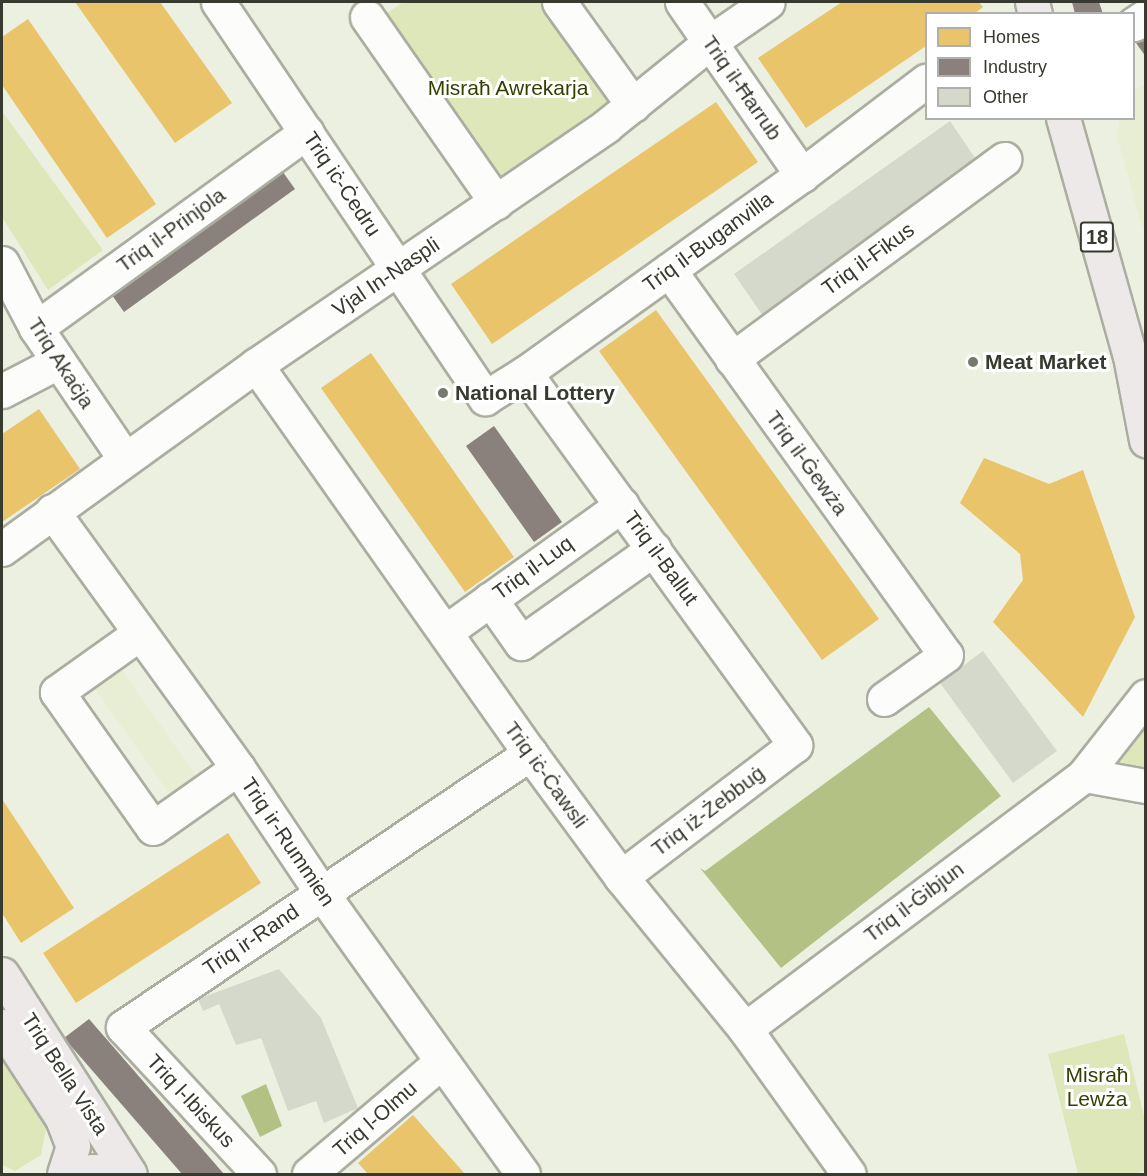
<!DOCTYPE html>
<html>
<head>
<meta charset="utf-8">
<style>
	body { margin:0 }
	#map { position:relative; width:1147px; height:1176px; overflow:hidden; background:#ecf0e0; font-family:Helvetica,sans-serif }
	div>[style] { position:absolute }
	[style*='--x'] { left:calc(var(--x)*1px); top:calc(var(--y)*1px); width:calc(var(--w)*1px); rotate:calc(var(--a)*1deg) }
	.built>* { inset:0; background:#e8eed3 }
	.green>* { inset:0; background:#dde7ba }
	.water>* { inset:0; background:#b4c184 }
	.homes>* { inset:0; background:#e9c46a }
	.industry>* { inset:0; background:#8a817c }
	.building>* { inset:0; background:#d5d9cb }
	.roads { filter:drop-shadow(2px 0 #abada1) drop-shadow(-2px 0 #abada1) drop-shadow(0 2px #abada1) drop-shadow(0 -2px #abada1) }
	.minor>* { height:33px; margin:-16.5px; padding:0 16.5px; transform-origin:16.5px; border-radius:16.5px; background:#fcfdfa }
	.major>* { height:33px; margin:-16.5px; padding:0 16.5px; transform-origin:16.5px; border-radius:16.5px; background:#ede9e9 }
	.dots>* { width:16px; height:16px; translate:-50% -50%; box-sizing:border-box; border:3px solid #fff; border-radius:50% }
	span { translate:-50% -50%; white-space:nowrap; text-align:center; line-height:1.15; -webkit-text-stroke:6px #fff; paint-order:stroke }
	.shield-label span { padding:2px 4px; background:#fff; border:2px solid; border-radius:4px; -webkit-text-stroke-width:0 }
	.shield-label { font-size:20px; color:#373a2e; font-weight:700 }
	.park-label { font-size:21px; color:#363f00 }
	.street-label { font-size:21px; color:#373a2e }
	.poi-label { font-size:21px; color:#373a2e; font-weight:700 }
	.left { translate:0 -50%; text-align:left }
	.frame { position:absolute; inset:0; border:3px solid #373a2e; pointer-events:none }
	.legend { position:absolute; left:925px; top:12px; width:210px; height:108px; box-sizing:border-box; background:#fff; border:2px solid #afb0ab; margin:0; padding:8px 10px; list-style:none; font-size:18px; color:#373a2e }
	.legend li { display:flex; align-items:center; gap:12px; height:30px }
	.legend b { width:30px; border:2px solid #afb0ab }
</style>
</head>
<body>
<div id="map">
	<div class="built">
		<i style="clip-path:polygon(1145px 84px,1145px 238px,1117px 136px,1120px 119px,1134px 118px,1134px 91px)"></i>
		<i style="clip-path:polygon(119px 666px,199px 780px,173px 799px,92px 685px)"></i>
	</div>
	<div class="green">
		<i style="clip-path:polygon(403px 2px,575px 2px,647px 95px,496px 202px,362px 31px)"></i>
		<i style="clip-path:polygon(2px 111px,103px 250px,48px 290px,2px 217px)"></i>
		<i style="clip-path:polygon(1145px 722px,1145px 771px,1109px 763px)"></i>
		<i style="clip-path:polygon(1124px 1034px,1145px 1120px,1145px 1171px,1133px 1174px,1078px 1174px,1048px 1054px)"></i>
		<i style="clip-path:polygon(2px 1056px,48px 1118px,41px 1155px,15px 1171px,2px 1165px)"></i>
	</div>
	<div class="water">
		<i style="clip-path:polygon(929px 707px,1001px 796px,781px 968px,700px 868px,705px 871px)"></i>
		<i style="clip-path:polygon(266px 1084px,282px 1126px,260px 1137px,241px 1096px)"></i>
	</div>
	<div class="homes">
		<i style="clip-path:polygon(75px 2px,160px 2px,232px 103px,175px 143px)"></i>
		<i style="clip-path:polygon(842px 2px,979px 2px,983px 7px,974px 14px,926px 14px,926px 46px,806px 128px,758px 58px)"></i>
		<i style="clip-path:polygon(28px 19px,156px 204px,107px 238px,2px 85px,2px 37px)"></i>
		<i style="clip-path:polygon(716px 102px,758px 162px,492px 344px,451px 284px)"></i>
		<i style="clip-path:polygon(656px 310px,879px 619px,822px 660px,599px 351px)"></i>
		<i style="clip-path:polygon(371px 353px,514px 557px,465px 592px,321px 388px)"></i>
		<i style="clip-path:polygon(39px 409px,80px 469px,2px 522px,2px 434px)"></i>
		<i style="clip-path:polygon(984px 458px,1049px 484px,1083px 470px,1135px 617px,1083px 717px,993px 622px,1023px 580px,1020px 554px,960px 503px)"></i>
		<i style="clip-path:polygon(2px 799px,74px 908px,21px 943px,2px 913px)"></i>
		<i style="clip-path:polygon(228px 833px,261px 883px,76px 1003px,43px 953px)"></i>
		<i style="clip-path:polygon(413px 1115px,465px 1174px,368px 1174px,358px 1163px)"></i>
	</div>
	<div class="industry">
		<i style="clip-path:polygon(1072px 2px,1099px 2px,1103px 14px,1075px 14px)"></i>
		<i style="clip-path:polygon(1146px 29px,1146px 57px,1134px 40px)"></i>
		<i style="clip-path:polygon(275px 161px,295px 189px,124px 312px,104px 284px)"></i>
		<i style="clip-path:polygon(494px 426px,562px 522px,534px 542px,466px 446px)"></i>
		<i style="clip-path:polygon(89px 1019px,224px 1174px,182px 1174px,64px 1038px)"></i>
	</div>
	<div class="building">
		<i style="clip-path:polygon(950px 121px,982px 168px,766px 320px,734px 274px)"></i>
		<i style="clip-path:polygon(983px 651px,1057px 751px,1013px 783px,940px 683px)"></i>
		<i style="clip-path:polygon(279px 969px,321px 1018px,358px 1108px,324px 1123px,316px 1101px,288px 1111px,261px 1038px,236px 1045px,219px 1004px,203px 1011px,198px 999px)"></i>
	</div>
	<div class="roads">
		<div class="minor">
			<i style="--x:218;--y:2;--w:478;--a:56"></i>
			<i style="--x:485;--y:398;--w:47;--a:-32"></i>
			<i style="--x:525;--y:373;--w:340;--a:-35.6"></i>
			<i style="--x:802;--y:175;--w:156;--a:-37.2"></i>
			<i style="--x:559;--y:2;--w:127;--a:54.3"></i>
			<i style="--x:682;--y:2;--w:211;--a:55.3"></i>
			<i style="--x:367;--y:17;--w:226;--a:55.1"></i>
			<i style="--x:1134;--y:24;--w:14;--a:-34"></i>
			<i style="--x:2;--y:263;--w:73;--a:62.4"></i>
			<i style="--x:36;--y:328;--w:158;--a:55.8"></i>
			<i style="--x:669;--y:270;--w:474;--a:54.3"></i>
			<i style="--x:946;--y:655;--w:76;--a:144.6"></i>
			<i style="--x:36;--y:328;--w:334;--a:-35.9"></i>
			<i style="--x:732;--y:359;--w:338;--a:-36.3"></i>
			<i style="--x:256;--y:365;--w:475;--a:54.8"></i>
			<i style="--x:530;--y:753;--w:154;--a:53.7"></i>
			<i style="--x:621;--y:877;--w:196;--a:50.8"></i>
			<i style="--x:745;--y:1029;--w:178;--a:54.4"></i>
			<i style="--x:525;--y:373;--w:460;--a:54"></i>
			<i style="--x:795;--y:745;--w:218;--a:142.8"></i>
			<i style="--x:2;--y:391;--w:63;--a:-27.4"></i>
			<i style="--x:52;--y:511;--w:317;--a:54.1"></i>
			<i style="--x:238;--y:768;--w:149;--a:56.2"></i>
			<i style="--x:321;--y:892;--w:347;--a:54.4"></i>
			<i style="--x:2;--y:549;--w:314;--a:-35.9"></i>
			<i style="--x:256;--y:365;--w:424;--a:-34.3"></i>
			<i style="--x:606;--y:126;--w:134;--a:-38.9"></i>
			<i style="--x:710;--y:42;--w:70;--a:-34.6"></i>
			<i style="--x:490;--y:599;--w:54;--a:54.8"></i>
			<i style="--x:521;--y:643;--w:163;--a:-35.3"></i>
			<i style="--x:445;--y:632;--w:218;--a:-35.7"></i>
			<i style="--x:140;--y:633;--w:102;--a:144.6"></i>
			<i style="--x:57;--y:692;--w:166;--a:54.8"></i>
			<i style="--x:153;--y:828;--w:104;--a:-35.2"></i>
			<i style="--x:1084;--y:775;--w:63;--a:10.1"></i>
			<i style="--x:745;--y:1029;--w:424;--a:-36.8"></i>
			<i style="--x:1084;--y:775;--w:100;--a:-51.9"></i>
			<i style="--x:259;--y:1174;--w:200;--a:-132.8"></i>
			<i style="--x:123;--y:1027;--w:491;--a:-33.9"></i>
			<i style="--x:309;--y:1174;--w:173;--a:-40.3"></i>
		</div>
		<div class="major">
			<i style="--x:1032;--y:2;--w:12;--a:76"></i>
			<i style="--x:1063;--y:118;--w:247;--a:74.3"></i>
			<i style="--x:1130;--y:356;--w:86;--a:79.2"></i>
			<i style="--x:2;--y:974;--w:237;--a:57.4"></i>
			<i style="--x:2;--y:1026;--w:110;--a:56.9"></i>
			<i style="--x:62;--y:1118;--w:30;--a:69"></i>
			<i style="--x:73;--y:1146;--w:29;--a:108"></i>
			<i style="--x:69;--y:1174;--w:25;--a:-7"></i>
			<i style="--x:94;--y:1171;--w:14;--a:12"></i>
		</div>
	</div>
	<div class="dots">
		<i style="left:973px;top:362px;background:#767a6c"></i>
		<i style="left:443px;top:393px;background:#767a6c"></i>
	</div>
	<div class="shield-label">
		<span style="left:1097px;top:237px">18</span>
	</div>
	<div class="park-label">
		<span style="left:508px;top:88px">Misraħ Awrekarja</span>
		<span style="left:1097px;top:1087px">Misraħ<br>Lewża</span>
	</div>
	<div class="street-label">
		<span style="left:742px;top:88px;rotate:55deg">Triq il-Ħarrub</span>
		<span style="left:342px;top:184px;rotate:56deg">Triq iċ-Ċedru</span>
		<span style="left:171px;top:230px;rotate:-36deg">Triq il-Prinjola</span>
		<span style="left:708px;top:242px;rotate:-36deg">Triq il-Buganvilla</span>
		<span style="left:868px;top:259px;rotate:-36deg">Triq il-Fikus</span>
		<span style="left:386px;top:277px;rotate:-34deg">Vjal In-Naspli</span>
		<span style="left:61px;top:363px;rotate:57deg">Triq Akaċja</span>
		<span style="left:807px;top:463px;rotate:54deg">Triq il-Ġewża</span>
		<span style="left:661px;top:558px;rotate:54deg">Triq il-Ballut</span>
		<span style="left:533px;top:568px;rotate:-36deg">Triq il-Luq</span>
		<span style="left:546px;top:775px;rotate:54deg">Triq iċ-Ċawsli</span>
		<span style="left:708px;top:811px;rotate:-37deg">Triq iż-Żebbuġ</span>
		<span style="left:288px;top:842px;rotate:56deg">Triq ir-Rummien</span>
		<span style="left:914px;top:902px;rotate:-37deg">Triq il-Ġibjun</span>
		<span style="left:251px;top:940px;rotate:-34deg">Triq ir-Rand</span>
		<span style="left:65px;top:1074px;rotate:57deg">Triq Bella Vista</span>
		<span style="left:191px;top:1101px;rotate:47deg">Triq l-Ibiskus</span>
		<span style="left:375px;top:1119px;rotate:-41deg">Triq l-Olmu</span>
	</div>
	<div class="poi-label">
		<span class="left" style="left:985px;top:362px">Meat Market</span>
		<span class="left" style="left:455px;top:393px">National Lottery</span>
	</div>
	<div class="frame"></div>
	<ul class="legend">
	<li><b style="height:16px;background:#e9c46a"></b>Homes</li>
	<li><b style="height:16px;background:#8a817c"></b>Industry</li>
	<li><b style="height:16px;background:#d5d9cb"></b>Other</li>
	</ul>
</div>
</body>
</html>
